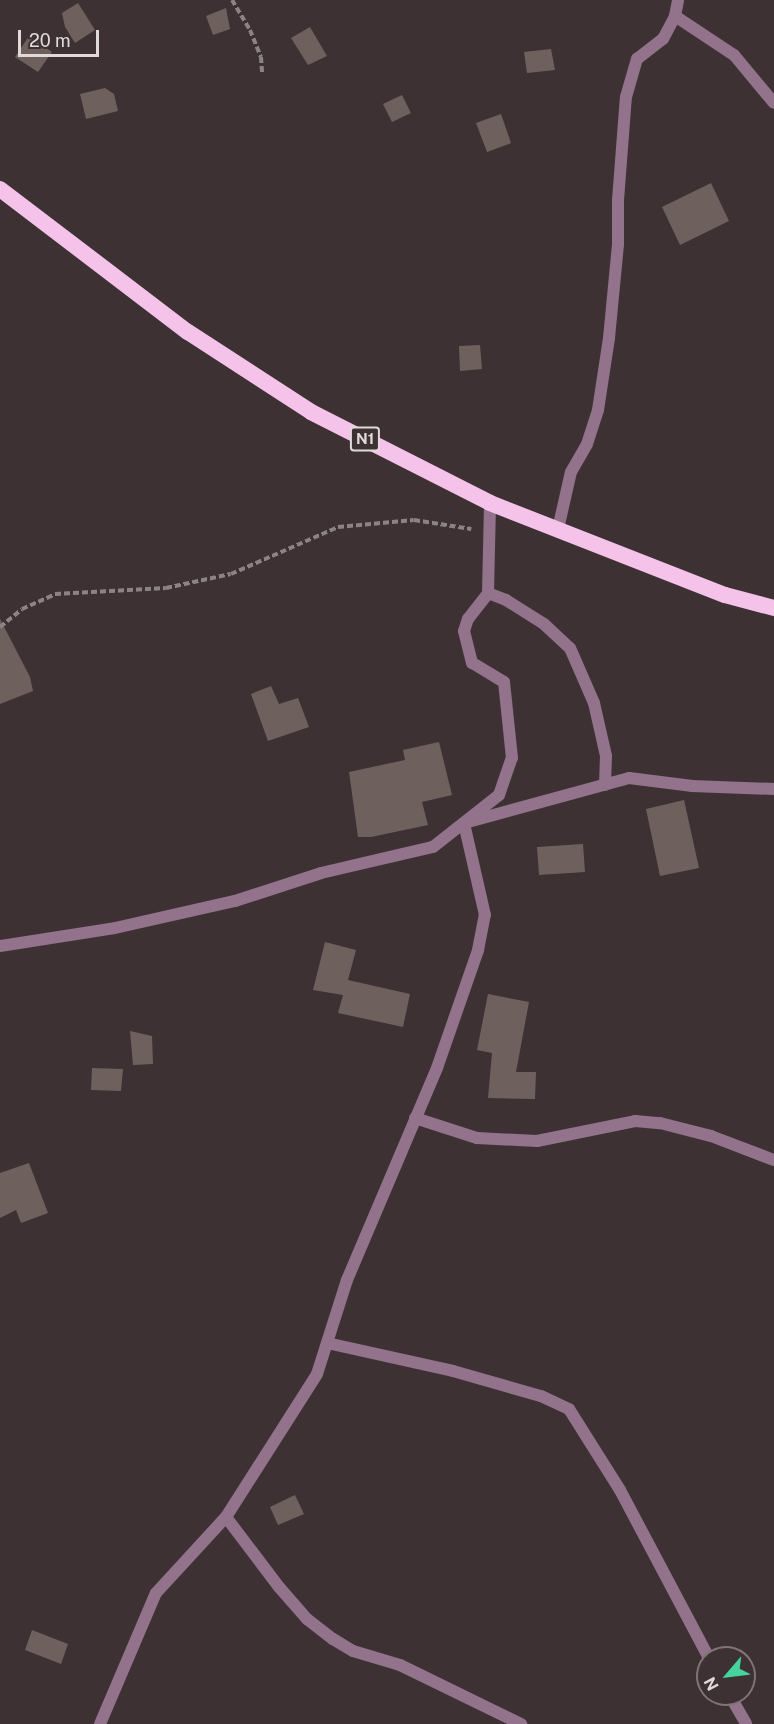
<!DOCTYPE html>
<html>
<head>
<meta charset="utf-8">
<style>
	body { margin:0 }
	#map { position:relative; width:774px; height:1724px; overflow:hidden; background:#3e3134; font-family:"Public Sans",sans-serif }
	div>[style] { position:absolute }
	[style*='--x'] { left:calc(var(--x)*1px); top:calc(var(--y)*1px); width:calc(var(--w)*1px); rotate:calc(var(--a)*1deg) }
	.building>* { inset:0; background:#6e615d }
	.path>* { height:4px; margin-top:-2px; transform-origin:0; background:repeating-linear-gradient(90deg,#8d8385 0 6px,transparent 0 9px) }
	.minor>* { height:12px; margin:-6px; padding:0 6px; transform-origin:6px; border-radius:6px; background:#93728c }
	.trunk>* { height:16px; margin:-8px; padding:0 8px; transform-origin:8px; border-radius:8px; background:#f5c2ea }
	span { translate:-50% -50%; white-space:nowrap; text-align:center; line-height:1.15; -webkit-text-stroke:5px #3e3134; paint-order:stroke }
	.shield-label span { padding:2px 4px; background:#3e3134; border:2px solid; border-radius:4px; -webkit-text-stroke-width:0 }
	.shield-label { font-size:15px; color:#e1d9da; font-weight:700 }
	.north { position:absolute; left:696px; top:1646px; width:60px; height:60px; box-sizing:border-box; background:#3e3134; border:2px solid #7f7476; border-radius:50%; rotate:242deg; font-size:16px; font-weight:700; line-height:24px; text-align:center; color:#e1d9da }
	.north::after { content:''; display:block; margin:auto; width:21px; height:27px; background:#45d49f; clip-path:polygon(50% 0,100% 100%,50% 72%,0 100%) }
	.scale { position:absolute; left:18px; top:30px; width:81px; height:27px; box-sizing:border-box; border:3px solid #e1d9da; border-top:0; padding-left:8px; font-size:18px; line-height:21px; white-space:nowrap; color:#e1d9da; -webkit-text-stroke:4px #3e3134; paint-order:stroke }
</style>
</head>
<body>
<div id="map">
	<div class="building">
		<i style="clip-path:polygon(78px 3px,95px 30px,75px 43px,65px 27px,62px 13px)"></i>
		<i style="clip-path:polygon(226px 8px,230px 29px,213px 35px,206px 16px)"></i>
		<i style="clip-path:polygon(310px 27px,327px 56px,308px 65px,291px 38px)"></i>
		<i style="clip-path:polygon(29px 36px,52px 52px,38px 72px,15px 57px)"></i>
		<i style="clip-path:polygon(551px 49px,555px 70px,527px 73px,524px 52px)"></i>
		<i style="clip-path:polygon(105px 88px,114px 94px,118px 111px,86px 119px,80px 94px)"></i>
		<i style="clip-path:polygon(402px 95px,411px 113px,392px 122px,383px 104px)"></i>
		<i style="clip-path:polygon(501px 114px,511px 143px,487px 152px,476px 123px)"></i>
		<i style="clip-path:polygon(711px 183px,729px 221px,680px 245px,662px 207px)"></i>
		<i style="clip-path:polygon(480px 345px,482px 369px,460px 371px,459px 346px)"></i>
		<i style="clip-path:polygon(0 619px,30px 677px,33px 691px,0 704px)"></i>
		<i style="clip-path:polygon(271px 686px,279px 704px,298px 698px,309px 727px,268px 741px,251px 694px)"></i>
		<i style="clip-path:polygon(439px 742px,452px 795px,422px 802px,428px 825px,371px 837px,358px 837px,349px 772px,405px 760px,403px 750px)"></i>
		<i style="clip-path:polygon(684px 800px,699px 868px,660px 876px,646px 809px)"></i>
		<i style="clip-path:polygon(583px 844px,585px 872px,539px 875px,537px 847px)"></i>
		<i style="clip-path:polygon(325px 942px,356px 950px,348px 980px,410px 994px,403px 1027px,338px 1013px,343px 995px,313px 990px)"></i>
		<i style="clip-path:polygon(488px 994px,529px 1002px,516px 1072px,536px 1072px,535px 1099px,488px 1098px,492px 1053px,477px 1050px)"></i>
		<i style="clip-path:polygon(130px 1031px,152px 1036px,153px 1064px,133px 1065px)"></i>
		<i style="clip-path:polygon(92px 1068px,123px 1069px,121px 1091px,91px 1090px)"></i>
		<i style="clip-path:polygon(29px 1163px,48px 1213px,21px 1223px,16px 1210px,0 1218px,0 1173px)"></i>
		<i style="clip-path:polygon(295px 1495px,304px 1514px,278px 1525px,270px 1507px)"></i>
		<i style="clip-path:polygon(32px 1630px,68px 1644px,61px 1664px,25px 1650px)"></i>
	</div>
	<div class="path">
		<i style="--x:232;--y:0;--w:35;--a:59"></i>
		<i style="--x:250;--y:30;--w:29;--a:68"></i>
		<i style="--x:261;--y:57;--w:16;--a:86"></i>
		<i style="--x:0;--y:627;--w:28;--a:-39"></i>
		<i style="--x:22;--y:609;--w:36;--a:-24"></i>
		<i style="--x:55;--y:594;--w:111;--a:-3.1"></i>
		<i style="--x:166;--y:588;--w:66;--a:-12.2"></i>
		<i style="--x:231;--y:574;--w:117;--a:-23.7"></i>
		<i style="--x:338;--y:527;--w:76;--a:-5.3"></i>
		<i style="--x:414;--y:520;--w:58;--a:9"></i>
	</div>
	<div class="minor">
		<i style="--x:675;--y:16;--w:71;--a:33.5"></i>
		<i style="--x:734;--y:55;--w:62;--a:50.2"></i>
		<i style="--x:558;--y:529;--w:58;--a:-77.2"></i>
		<i style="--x:571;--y:472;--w:32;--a:-60"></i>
		<i style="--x:587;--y:444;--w:36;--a:-72"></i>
		<i style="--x:598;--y:410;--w:73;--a:-81.3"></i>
		<i style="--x:609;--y:338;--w:94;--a:-84.5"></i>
		<i style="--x:618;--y:244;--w:44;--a:-90"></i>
		<i style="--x:618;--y:200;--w:103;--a:-85.6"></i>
		<i style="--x:626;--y:97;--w:40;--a:-74"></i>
		<i style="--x:637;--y:59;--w:33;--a:-38"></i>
		<i style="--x:663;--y:39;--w:26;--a:-62"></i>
		<i style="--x:675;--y:16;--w:16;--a:-79"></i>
		<i style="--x:488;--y:593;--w:19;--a:21"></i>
		<i style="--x:506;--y:600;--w:45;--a:32.3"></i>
		<i style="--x:544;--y:624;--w:35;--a:43"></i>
		<i style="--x:570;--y:648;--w:60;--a:66.4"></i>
		<i style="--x:594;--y:703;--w:54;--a:77.2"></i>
		<i style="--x:606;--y:756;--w:29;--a:92"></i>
		<i style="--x:468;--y:822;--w:167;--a:-15.3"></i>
		<i style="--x:629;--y:778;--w:64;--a:7.2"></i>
		<i style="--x:692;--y:786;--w:82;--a:2.1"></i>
		<i style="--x:0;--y:946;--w:116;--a:-8.9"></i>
		<i style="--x:115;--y:928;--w:123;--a:-12.7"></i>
		<i style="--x:235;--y:901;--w:90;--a:-18"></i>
		<i style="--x:321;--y:873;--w:115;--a:-13.1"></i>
		<i style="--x:433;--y:847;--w:84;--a:-38.2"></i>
		<i style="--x:499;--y:795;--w:39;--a:-71"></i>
		<i style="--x:512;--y:758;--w:76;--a:-96"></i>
		<i style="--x:504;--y:682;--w:37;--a:-149"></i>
		<i style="--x:472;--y:663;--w:33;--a:-104"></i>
		<i style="--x:464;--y:631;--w:13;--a:-72"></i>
		<i style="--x:468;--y:619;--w:33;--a:-52"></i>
		<i style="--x:488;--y:593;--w:90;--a:-88.7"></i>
		<i style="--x:415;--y:1118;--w:65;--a:17.9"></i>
		<i style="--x:477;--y:1138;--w:60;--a:2.9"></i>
		<i style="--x:537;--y:1141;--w:100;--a:-11.5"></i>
		<i style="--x:635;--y:1121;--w:25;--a:5"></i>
		<i style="--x:660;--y:1123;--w:53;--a:14.3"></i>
		<i style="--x:711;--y:1136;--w:67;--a:20.9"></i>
		<i style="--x:327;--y:1343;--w:129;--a:12.5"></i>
		<i style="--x:453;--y:1371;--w:91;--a:15.9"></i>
		<i style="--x:541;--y:1396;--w:31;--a:25"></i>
		<i style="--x:569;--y:1409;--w:96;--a:57.8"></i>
		<i style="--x:620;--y:1490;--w:190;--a:62.1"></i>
		<i style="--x:226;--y:1517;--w:88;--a:52.9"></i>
		<i style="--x:279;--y:1587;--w:43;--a:48.8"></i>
		<i style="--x:307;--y:1619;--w:33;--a:38"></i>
		<i style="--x:333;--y:1639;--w:23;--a:31"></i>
		<i style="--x:353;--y:1651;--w:49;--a:16.6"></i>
		<i style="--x:400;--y:1665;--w:135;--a:26"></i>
		<i style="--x:729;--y:1694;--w:34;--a:60"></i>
		<i style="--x:100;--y:1724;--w:142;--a:-66.9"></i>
		<i style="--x:156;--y:1593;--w:103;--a:-47.4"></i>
		<i style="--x:226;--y:1517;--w:169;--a:-57.5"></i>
		<i style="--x:317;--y:1374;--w:99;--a:-72.3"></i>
		<i style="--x:347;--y:1280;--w:230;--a:-67"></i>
		<i style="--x:437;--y:1068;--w:125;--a:-70.8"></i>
		<i style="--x:478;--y:950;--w:36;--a:-79"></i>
		<i style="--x:485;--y:915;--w:94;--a:-102.9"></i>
	</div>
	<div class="trunk">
		<i style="--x:0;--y:189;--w:236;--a:37.3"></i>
		<i style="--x:188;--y:332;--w:147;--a:33"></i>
		<i style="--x:311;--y:412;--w:201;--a:26.9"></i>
		<i style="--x:490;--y:503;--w:252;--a:21.4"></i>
		<i style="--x:725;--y:595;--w:51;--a:14.9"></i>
	</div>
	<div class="shield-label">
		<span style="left:365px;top:439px">N1</span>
	</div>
	<div class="north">N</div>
	<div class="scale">20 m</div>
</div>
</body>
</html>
